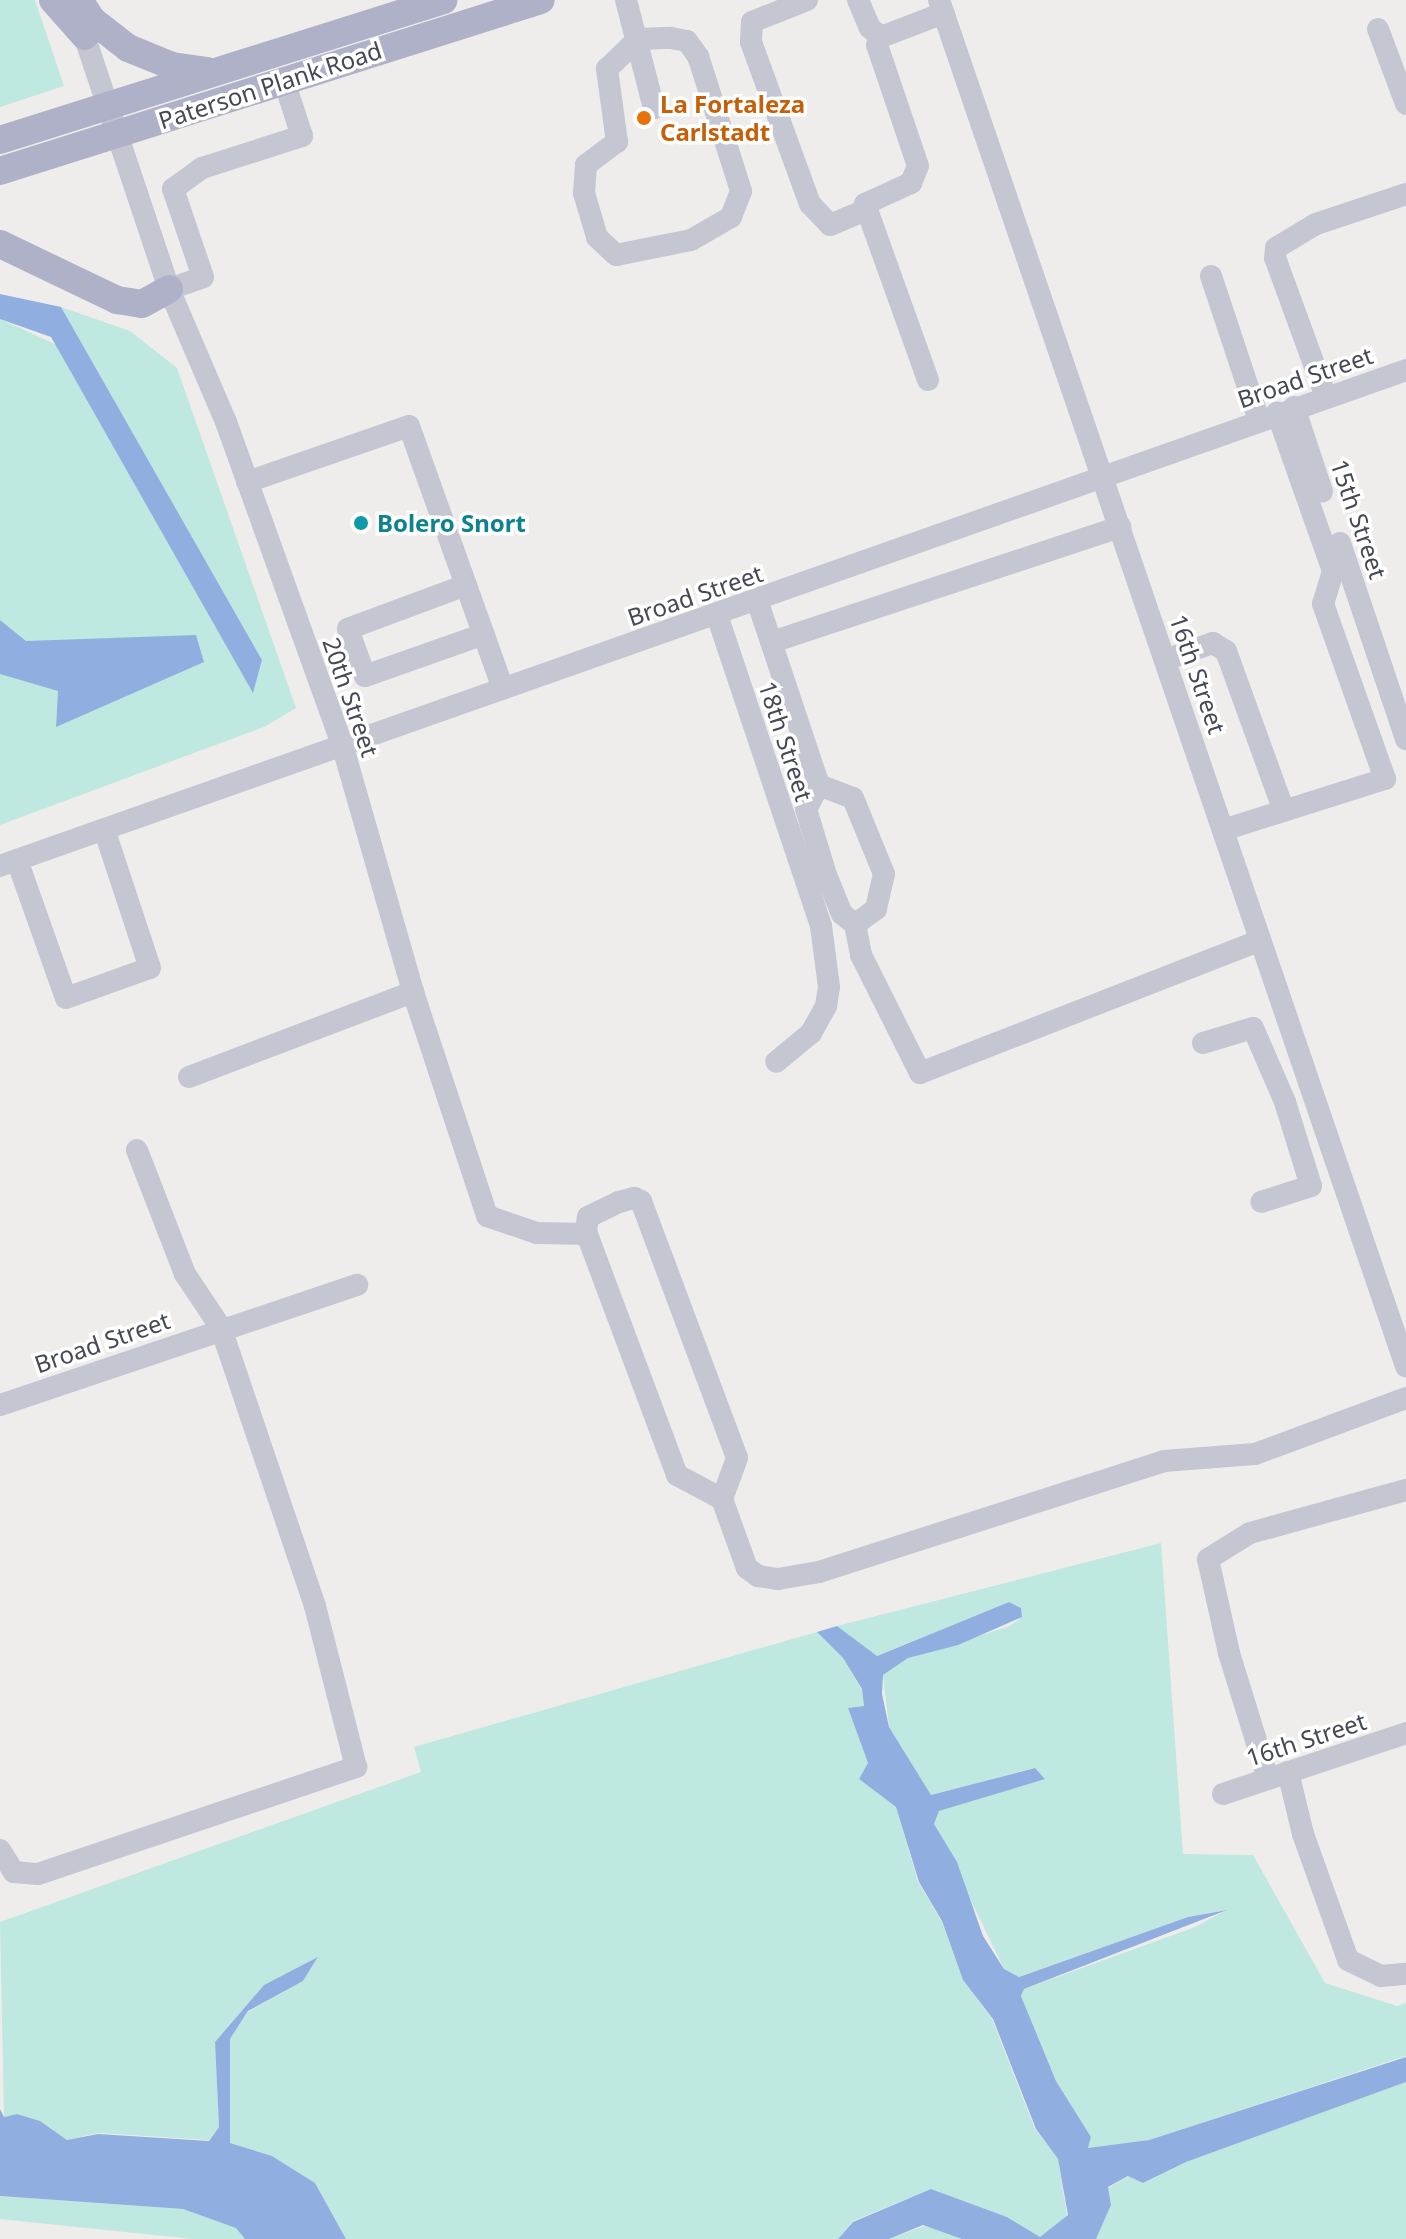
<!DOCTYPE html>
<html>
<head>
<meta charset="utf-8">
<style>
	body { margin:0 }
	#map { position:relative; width:1406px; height:2239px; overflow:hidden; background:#efedec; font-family:"Noto Sans",sans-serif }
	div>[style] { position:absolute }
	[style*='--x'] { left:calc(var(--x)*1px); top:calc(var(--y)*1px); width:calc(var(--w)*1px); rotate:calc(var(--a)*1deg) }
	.green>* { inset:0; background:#bfe8e0 }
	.water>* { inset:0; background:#91aee0 }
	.minor>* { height:22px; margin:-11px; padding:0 11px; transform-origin:11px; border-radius:11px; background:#c4c6d2 }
	.major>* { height:28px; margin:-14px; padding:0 14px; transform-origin:14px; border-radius:14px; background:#afb1c8 }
	.dots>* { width:22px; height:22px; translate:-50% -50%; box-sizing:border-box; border:4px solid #fff; border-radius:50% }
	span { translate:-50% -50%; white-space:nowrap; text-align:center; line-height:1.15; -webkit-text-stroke:7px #fff; paint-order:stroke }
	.street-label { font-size:24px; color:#474857 }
	.food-label { font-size:24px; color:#c56008; font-weight:700 }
	.left { translate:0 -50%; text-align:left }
	.culture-label { font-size:24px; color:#0d838f; font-weight:700 }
</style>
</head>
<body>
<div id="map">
	<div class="green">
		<i style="clip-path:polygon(0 0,35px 0,64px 86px,0 107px)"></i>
		<i style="clip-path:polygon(61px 307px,130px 331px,177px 368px,296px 708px,264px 727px,0 825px,0 671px,59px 691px,56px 726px,72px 643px,25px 641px,0 620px,0 319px,55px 344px,253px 692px,262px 660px)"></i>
		<i style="clip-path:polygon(1161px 1543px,1183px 1854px,1253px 1855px,1325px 1983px,1397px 2006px,1406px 2003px,1406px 2056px,1149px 2140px,1088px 2148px,1091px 2137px,1056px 2081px,1021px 1996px,1024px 1989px,1195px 1927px,1226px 1910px,1188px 1917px,1018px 1977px,1004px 1969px,934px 1824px,939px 1811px,1045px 1778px,1034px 1768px,931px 1795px,889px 1727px,883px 1675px,908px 1658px,1010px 1626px,1022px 1617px,1021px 1608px,1009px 1602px,876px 1656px,837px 1626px)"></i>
		<i style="clip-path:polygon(817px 1632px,843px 1658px,862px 1690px,864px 1706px,848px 1708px,868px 1763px,859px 1779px,896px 1807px,918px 1882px,942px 1922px,963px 1980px,992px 2019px,1035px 2129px,1058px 2159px,1067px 2215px,1054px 2230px,1040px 2237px,1007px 2217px,931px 2189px,853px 2221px,838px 2239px,346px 2239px,315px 2183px,272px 2156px,230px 2143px,230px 2039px,248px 2012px,303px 1981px,318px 1958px,264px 1985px,215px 2042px,219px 2127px,209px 2140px,98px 2133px,67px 2140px,40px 2121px,17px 2114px,4px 2117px,0 1922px,421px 1772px,414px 1747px)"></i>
		<i style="clip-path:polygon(1406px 2082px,1406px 2239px,1096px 2239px,1111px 2205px,1108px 2188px,1129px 2176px,1144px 2183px,1186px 2162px)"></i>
		<i style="clip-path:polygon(0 2196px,183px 2209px,237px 2228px,245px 2239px,192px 2239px,0 2219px)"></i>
		<i style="clip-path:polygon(924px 2226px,947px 2231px,961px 2239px,889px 2239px)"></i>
	</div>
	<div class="water">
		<i style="clip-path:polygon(0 294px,61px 307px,262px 660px,253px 693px,51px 337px,0 319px)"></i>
		<i style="clip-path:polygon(0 620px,26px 641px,196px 635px,204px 662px,56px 727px,58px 691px,0 674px)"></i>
		<i style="clip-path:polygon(1009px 1602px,1021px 1608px,1022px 1617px,958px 1645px,908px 1658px,883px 1675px,882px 1694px,889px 1727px,931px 1795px,1035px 1768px,1045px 1779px,939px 1811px,934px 1824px,957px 1862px,983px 1936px,1004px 1969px,1019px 1977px,1188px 1917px,1227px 1910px,1024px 1989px,1021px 1996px,1056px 2081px,1091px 2137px,1088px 2148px,1149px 2140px,1406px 2057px,1406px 2082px,1186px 2162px,1143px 2183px,1128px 2176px,1108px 2187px,1111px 2205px,1096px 2239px,962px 2239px,923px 2225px,889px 2239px,838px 2239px,853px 2222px,931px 2189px,1007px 2217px,1040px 2237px,1068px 2215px,1058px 2159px,1036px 2129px,993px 2019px,963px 1980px,942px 1921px,919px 1882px,896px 1807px,859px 1779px,868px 1763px,848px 1708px,864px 1706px,862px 1689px,843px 1658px,817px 1632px,837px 1626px,877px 1656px)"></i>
		<i style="clip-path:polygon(318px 1957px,303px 1981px,248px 2011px,230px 2039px,230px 2143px,272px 2156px,315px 2183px,346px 2239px,245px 2239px,236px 2228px,183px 2209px,0 2196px,0 2109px,4px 2117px,17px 2114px,40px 2121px,67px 2140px,98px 2134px,209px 2141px,219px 2127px,215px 2042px,264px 1985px)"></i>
	</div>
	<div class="minor">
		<i style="--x:626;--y:0;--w:112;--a:75.5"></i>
		<i style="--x:807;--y:0;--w:59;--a:158.2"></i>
		<i style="--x:752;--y:22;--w:20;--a:93"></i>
		<i style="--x:751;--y:42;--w:172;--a:70"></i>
		<i style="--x:810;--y:204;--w:29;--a:46"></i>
		<i style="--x:830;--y:225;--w:39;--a:-23"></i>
		<i style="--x:858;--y:0;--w:30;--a:67"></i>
		<i style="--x:870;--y:28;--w:14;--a:39"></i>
		<i style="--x:939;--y:0;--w:1444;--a:71.13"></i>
		<i style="--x:79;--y:20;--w:284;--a:71.5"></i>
		<i style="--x:169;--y:289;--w:145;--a:66.8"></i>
		<i style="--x:226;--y:422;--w:342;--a:70.2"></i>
		<i style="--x:342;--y:744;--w:258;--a:74"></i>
		<i style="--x:413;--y:992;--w:236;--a:71.7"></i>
		<i style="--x:487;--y:1216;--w:53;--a:18.8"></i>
		<i style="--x:537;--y:1233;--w:50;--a:1.1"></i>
		<i style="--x:1378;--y:29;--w:80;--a:69.5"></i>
		<i style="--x:671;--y:38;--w:16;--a:11"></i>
		<i style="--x:687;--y:41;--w:19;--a:54"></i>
		<i style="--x:698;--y:56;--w:142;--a:72.3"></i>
		<i style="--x:741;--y:191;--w:28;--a:111"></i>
		<i style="--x:731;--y:217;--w:46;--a:150.1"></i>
		<i style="--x:691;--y:240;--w:76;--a:168.7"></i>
		<i style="--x:616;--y:255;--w:26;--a:-137"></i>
		<i style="--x:597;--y:237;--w:46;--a:-106.5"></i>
		<i style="--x:584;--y:193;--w:28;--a:-86"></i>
		<i style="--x:586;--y:165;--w:39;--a:-37"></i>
		<i style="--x:617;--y:142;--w:74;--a:-97.8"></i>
		<i style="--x:607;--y:69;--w:43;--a:-44.1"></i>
		<i style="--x:638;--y:39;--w:33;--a:-2"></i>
		<i style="--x:1211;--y:276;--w:152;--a:71.6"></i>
		<i style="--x:169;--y:289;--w:36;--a:-19"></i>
		<i style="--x:203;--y:277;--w:93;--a:-108.8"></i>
		<i style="--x:173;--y:189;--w:36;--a:-36"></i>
		<i style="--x:202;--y:168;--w:105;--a:-17.7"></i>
		<i style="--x:302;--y:136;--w:58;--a:-108.1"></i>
		<i style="--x:928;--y:380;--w:187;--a:-109.7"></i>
		<i style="--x:865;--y:204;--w:51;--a:-24.5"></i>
		<i style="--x:911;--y:183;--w:18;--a:-68"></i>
		<i style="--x:918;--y:166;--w:128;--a:-108.7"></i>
		<i style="--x:877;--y:45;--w:9;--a:-63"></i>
		<i style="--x:881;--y:37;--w:67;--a:-20.9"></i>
		<i style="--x:1326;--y:397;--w:148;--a:-110.1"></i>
		<i style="--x:1275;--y:258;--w:10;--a:-84"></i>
		<i style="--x:1276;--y:248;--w:47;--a:-31"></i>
		<i style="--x:1316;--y:224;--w:95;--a:-18.4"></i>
		<i style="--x:1294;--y:407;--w:89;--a:71.6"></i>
		<i style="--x:247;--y:482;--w:171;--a:-19.1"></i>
		<i style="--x:409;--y:426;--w:279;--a:70.3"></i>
		<i style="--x:1340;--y:543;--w:207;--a:71.4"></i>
		<i style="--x:466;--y:585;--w:126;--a:159.6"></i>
		<i style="--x:348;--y:629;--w:50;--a:70.1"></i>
		<i style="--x:365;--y:676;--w:126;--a:-19.4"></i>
		<i style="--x:757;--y:600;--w:195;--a:71.5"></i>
		<i style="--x:819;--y:785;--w:36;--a:21"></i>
		<i style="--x:853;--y:798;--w:82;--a:67.8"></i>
		<i style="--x:884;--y:874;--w:36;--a:103"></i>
		<i style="--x:876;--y:909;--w:26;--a:144"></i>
		<i style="--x:717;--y:615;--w:328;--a:71.5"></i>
		<i style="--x:821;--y:926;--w:62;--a:82.5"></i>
		<i style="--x:829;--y:987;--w:19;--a:99"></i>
		<i style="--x:826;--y:1006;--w:31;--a:119"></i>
		<i style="--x:811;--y:1033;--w:45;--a:140.4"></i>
		<i style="--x:772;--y:642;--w:367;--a:-18.3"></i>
		<i style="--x:1165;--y:660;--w:51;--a:-19.5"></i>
		<i style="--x:1213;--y:643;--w:15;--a:32"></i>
		<i style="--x:1226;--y:651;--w:170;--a:70.1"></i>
		<i style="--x:819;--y:785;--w:27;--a:118"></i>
		<i style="--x:806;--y:809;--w:69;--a:73.1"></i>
		<i style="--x:826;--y:875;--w:42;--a:67.7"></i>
		<i style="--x:842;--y:914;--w:16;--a:38"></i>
		<i style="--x:855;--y:924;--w:32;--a:79"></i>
		<i style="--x:861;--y:955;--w:132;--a:63.4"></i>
		<i style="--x:920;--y:1073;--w:364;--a:-21.3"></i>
		<i style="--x:1223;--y:830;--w:170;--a:-17.5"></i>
		<i style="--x:1385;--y:779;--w:186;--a:-109.5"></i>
		<i style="--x:1323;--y:604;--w:34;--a:-73"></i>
		<i style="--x:1333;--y:571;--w:168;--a:-109.5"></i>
		<i style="--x:17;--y:860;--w:146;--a:70.5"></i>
		<i style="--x:66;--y:998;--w:89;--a:-19.7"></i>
		<i style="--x:150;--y:968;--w:146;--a:-108.3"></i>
		<i style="--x:0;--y:866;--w:1491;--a:-19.43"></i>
		<i style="--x:1203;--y:1043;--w:52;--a:-16.7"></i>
		<i style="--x:1253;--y:1028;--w:81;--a:66.6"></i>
		<i style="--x:1285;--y:1102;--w:88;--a:72.8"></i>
		<i style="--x:1311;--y:1186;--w:52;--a:162.3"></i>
		<i style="--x:189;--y:1077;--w:240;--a:-20.8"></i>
		<i style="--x:0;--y:1405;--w:377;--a:-18.6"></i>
		<i style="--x:722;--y:1499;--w:51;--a:-151.9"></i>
		<i style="--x:677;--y:1475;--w:260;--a:-110.5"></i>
		<i style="--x:586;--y:1231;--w:14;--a:-82"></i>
		<i style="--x:588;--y:1217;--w:34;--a:-26"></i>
		<i style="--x:619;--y:1202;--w:16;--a:-15"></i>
		<i style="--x:634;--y:1198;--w:8;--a:23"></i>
		<i style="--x:641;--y:1201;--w:274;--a:69.5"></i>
		<i style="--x:737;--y:1458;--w:44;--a:110.1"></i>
		<i style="--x:722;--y:1499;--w:73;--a:70.1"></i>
		<i style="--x:747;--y:1568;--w:14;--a:36"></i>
		<i style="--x:758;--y:1576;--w:20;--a:9"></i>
		<i style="--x:778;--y:1579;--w:42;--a:-9.7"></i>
		<i style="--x:819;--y:1572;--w:362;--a:-17.8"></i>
		<i style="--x:1164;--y:1461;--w:91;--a:-4.4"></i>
		<i style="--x:1255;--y:1454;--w:161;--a:-20.3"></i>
		<i style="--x:1288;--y:1772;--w:64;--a:76.4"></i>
		<i style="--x:1303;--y:1834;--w:134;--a:70.3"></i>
		<i style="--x:1348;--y:1960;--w:37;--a:26"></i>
		<i style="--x:1381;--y:1976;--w:25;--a:-5"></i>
		<i style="--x:1268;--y:1779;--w:132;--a:-107.2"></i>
		<i style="--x:1229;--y:1653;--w:96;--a:-102.6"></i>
		<i style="--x:1208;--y:1559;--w:49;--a:-31.8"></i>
		<i style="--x:1250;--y:1533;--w:162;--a:-15.4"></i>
		<i style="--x:1223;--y:1794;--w:193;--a:-18.4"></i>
		<i style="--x:0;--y:1850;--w:26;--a:58"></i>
		<i style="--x:14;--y:1872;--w:24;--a:5"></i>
		<i style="--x:38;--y:1874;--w:336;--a:-18.6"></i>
		<i style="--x:356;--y:1767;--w:166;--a:-104.3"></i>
		<i style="--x:315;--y:1606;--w:293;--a:-108.7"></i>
		<i style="--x:221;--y:1328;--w:65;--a:-123.7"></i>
		<i style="--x:185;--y:1274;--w:133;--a:-111.2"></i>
	</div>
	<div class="major">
		<i style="--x:53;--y:0;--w:48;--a:48.4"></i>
		<i style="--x:79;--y:0;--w:24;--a:57"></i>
		<i style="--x:92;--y:20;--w:46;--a:37.9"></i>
		<i style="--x:128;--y:48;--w:48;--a:22.2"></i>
		<i style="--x:172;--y:66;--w:36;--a:8"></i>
		<i style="--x:0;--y:140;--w:465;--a:-17.5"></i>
		<i style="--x:0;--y:171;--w:567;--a:-17.54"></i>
		<i style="--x:0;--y:244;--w:130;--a:25.6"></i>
		<i style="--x:117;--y:300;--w:25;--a:9"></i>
		<i style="--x:142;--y:304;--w:31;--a:-29"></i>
	</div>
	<div class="dots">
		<i style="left:644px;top:118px;background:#e8710a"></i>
		<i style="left:361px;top:523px;background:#0f9aa8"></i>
	</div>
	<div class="street-label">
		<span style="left:270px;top:85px;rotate:-18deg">Paterson Plank Road</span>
		<span style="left:1305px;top:377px;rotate:-19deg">Broad Street</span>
		<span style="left:1359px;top:519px;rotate:71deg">15th Street</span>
		<span style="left:695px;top:595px;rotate:-19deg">Broad Street</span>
		<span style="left:1198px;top:674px;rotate:71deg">16th Street</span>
		<span style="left:351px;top:697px;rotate:71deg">20th Street</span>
		<span style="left:786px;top:741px;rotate:72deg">18th Street</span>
		<span style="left:102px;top:1342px;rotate:-19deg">Broad Street</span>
		<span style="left:1306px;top:1739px;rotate:-18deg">16th Street</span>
	</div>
	<div class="food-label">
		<span class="left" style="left:660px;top:118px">La Fortaleza<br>Carlstadt</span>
	</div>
	<div class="culture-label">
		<span class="left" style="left:377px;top:523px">Bolero Snort</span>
	</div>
</div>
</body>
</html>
